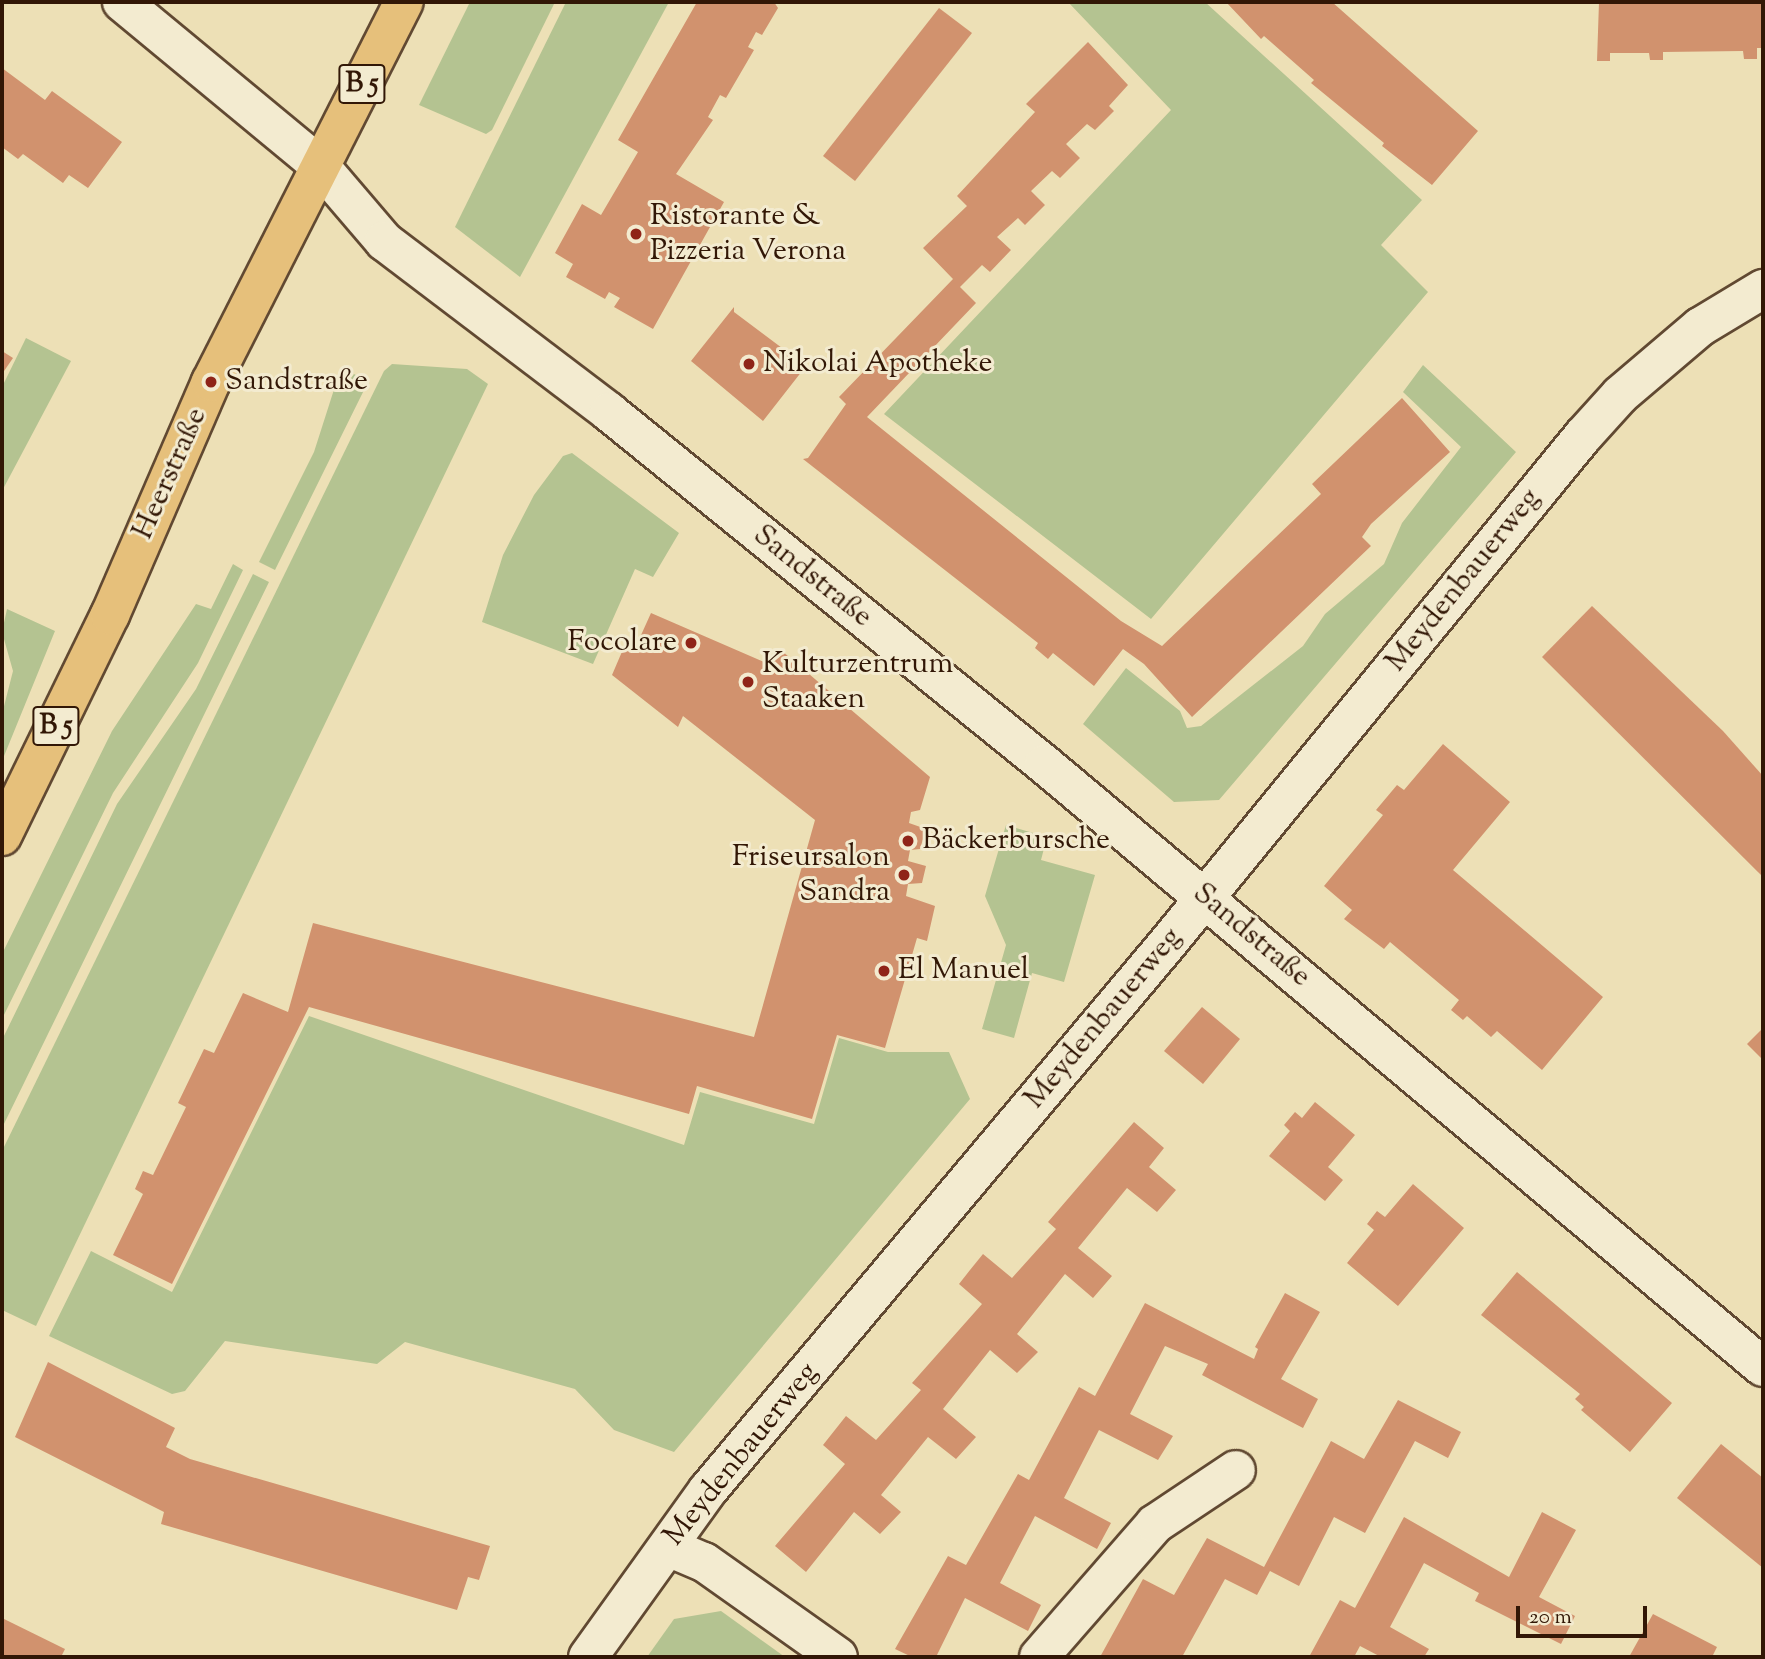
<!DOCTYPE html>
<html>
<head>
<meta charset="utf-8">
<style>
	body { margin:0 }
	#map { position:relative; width:1765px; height:1659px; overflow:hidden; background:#ede0b6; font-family:"Sorts Mill Goudy",serif }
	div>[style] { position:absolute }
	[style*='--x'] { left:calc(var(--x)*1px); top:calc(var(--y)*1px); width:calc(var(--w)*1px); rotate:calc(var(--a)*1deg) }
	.green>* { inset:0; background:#b4c391 }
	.building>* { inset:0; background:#d1926e }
	.roads { filter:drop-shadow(2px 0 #614932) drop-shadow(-2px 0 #614932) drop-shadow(0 2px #614932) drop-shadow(0 -2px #614932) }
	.minor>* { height:38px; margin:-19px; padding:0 19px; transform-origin:19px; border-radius:19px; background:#f3ebd0 }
	.tertiary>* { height:38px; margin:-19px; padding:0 19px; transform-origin:19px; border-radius:19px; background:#f3ebd0 }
	.primary>* { height:38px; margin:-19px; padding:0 19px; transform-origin:19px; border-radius:19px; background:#e6c07b }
	.dots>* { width:19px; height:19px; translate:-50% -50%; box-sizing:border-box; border:4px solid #f3ebd0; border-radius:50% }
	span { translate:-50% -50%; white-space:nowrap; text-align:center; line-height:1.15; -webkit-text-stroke:6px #f3ebd0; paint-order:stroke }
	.shield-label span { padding:2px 5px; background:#f3ebd0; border:2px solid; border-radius:5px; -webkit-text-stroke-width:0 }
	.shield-label { font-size:28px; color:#321706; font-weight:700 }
	.poi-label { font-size:30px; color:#321706 }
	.left { translate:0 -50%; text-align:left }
	.right { translate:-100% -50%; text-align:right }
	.street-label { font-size:30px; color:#321706 }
	.frame { position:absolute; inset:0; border:4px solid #321706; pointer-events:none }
	.scale { position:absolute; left:1516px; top:1606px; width:131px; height:32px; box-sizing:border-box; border:4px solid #321706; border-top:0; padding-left:9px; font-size:21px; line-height:24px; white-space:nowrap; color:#321706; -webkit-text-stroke:5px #f3ebd0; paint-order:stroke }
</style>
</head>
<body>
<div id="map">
	<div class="green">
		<i style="clip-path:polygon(470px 2px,555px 2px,492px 130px,486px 134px,419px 105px)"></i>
		<i style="clip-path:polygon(566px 2px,669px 2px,520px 277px,455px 227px)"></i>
		<i style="clip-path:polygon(1068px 2px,1205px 2px,1422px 200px,1381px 245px,1428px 292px,1151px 619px,884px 414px,1171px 110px)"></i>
		<i style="clip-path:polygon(26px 338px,71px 361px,2px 491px,2px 387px)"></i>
		<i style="clip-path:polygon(392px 364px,467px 369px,488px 384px,36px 1326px,2px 1310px,2px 1151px,384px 371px)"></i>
		<i style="clip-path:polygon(1423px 365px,1516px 452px,1219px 800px,1174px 802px,1083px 724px,1126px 668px,1180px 711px,1187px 728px,1201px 726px,1303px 646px,1325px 614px,1384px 564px,1402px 523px,1461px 447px,1403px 392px)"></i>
		<i style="clip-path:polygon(354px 374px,368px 382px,275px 570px,259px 562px,314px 452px,338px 377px,349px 381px)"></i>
		<i style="clip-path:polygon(572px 453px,679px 533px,653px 577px,635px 569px,593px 664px,482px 622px,503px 555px,534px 495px,563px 456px)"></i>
		<i style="clip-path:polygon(233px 564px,243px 570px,198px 663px,113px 793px,2px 1019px,2px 954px,112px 731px,196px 604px,211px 609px)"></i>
		<i style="clip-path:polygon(253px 574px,269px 582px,2px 1128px,2px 1040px,117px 804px,196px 689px)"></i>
		<i style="clip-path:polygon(7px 609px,55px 631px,2px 761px,2px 714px,13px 671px,2px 632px)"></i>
		<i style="clip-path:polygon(1006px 825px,1047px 837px,1041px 860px,1095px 875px,1064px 982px,1032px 973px,1014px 1038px,982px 1029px,1006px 945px,985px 896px)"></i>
		<i style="clip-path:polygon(309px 1016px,684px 1145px,700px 1092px,814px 1124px,839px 1038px,888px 1052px,949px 1052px,970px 1099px,674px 1452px,614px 1430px,575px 1389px,405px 1342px,377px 1364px,225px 1341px,185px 1391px,172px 1394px,49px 1336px,91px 1251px,172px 1292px)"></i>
		<i style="clip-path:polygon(721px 1611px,785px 1657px,647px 1657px,674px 1619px)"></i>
	</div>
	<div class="building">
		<i style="clip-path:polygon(697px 2px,774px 2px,778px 8px,762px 35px,756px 32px,748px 47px,754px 50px,726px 98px,720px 95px,708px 117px,713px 120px,676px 174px,724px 202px,653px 329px,614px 307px,620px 298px,609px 292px,605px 299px,566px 277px,573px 264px,555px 253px,582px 204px,601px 215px,638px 152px,618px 140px)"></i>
		<i style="clip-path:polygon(1226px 2px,1332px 2px,1478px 131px,1432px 185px,1382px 146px,1384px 143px,1311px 83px,1314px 80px,1264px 36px,1261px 39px)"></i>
		<i style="clip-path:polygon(1599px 2px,1763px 2px,1763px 48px,1757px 48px,1757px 59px,1744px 59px,1743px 51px,1663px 52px,1663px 60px,1650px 60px,1649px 53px,1610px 53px,1610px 61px,1597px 61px)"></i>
		<i style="clip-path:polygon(939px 8px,972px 33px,855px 181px,823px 156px)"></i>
		<i style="clip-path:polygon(1088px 42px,1128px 85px,1109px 106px,1114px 111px,1095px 130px,1087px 124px,1066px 144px,1080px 158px,1060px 178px,1052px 171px,1031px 191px,1045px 205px,1025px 225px,1018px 218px,997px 237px,1011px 250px,990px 272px,982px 265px,960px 287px,976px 303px,867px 417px,1121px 621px,1162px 646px,1321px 494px,1312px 484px,1402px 398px,1450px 452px,1371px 524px,1362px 537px,1371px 546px,1192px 717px,1144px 664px,1123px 649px,1094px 686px,1053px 653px,1048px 659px,1035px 648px,1038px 643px,803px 459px,808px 458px,846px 404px,839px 397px,953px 279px,923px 248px,967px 206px,957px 196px,1035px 112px,1026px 104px)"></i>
		<i style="clip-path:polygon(2px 68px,45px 100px,52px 91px,122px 142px,88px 188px,69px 175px,63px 183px,23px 154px,18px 159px,2px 147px)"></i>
		<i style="clip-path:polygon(734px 307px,734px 312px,806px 366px,763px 421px,691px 361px)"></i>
		<i style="clip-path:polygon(2px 351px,13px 358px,2px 374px)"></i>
		<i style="clip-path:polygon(1592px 606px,1723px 731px,1763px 776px,1763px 877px,1542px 657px)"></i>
		<i style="clip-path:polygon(651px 613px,771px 665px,782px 651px,930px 777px,920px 810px,911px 812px,909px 823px,926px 829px,920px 849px,910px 850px,908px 861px,926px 866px,922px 883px,908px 884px,906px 896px,935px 906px,927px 941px,917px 938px,885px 1048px,837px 1035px,812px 1119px,697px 1086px,689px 1114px,309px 1007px,172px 1284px,113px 1255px,143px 1194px,135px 1189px,143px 1171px,153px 1175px,186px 1107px,178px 1103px,204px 1049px,214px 1053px,243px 993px,288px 1012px,313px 923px,754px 1037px,815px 820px,683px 716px,678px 727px,612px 675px,627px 640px,637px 644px)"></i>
		<i style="clip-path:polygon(1443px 744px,1510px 802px,1453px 870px,1603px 997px,1542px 1070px,1497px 1031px,1491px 1037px,1467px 1016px,1463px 1020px,1451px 1010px,1459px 1000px,1390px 942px,1384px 949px,1344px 919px,1352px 910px,1324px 886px,1383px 815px,1376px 810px,1397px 785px,1404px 790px)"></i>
		<i style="clip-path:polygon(1202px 1007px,1240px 1039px,1203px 1084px,1164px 1051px)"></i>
		<i style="clip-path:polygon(1763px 1028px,1763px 1060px,1747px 1044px)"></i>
		<i style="clip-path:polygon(1315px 1102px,1355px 1135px,1328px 1167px,1343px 1180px,1325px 1201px,1269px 1156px,1290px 1131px,1284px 1125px,1295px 1112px,1302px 1118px)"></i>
		<i style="clip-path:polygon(1134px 1122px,1164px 1148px,1149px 1167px,1176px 1190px,1157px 1212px,1127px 1188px,1078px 1248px,1112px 1276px,1093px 1298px,1065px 1274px,1017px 1334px,1038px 1352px,1017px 1373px,990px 1350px,943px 1409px,976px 1437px,956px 1459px,928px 1437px,881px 1495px,901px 1512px,880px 1534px,854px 1512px,806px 1572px,775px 1546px,845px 1464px,823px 1445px,846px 1416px,876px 1440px,921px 1390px,912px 1383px,982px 1304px,959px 1284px,970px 1270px,983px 1254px,1012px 1278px,1056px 1229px,1048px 1222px)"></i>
		<i style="clip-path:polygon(1413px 1184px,1464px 1228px,1398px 1306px,1347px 1263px,1374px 1230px,1367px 1224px,1377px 1211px,1385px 1217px)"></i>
		<i style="clip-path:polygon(1517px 1272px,1672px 1403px,1630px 1452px,1581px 1410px,1584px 1407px,1575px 1399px,1580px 1394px,1481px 1315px)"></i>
		<i style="clip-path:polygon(1285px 1293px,1320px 1312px,1281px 1379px,1318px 1399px,1303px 1428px,1202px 1375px,1208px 1364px,1165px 1346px,1130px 1414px,1173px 1436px,1158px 1460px,1099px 1430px,1064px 1498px,1111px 1523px,1097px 1549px,1035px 1516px,1000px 1583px,1041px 1605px,1028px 1631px,965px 1598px,936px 1657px,912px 1657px,895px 1649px,948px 1556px,966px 1565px,1018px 1474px,1029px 1480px,1079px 1387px,1095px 1396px,1145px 1303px,1254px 1359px,1258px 1349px,1255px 1347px)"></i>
		<i style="clip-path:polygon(48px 1362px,175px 1428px,166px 1447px,190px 1459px,490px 1546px,479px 1580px,468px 1577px,457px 1610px,161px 1524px,164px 1512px,15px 1437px)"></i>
		<i style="clip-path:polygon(1398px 1400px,1461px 1432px,1448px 1458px,1415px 1441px,1365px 1533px,1334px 1517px,1299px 1586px,1270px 1571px,1257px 1595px,1225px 1579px,1182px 1657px,1100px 1657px,1143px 1579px,1174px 1595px,1207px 1538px,1264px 1567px,1331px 1441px,1364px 1459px)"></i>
		<i style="clip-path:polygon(1721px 1444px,1763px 1478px,1763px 1568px,1677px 1498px)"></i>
		<i style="clip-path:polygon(1542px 1512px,1576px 1530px,1539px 1597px,1575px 1616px,1561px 1644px,1475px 1601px,1479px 1593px,1424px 1563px,1390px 1627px,1429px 1649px,1424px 1657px,1381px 1657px,1360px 1646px,1354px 1657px,1309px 1657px,1340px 1600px,1355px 1608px,1404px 1517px,1509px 1577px)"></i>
		<i style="clip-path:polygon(1653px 1614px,1717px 1647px,1712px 1657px,1629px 1657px)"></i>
		<i style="clip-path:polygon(2px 1618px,65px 1649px,61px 1657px,2px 1657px)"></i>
	</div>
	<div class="roads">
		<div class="minor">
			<i style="--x:320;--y:166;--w:99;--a:49.5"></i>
			<i style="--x:384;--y:241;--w:283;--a:37.2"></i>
			<i style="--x:609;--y:412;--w:560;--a:38.98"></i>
			<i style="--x:1044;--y:764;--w:938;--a:39.99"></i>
			<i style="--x:668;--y:1547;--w:39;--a:23"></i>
			<i style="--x:704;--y:1562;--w:164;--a:35.3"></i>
			<i style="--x:588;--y:1657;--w:206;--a:-54.3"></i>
			<i style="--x:708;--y:1490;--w:713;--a:-49.95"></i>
			<i style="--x:1167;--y:944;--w:657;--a:-50.69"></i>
			<i style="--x:1583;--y:436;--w:55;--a:-47.9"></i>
			<i style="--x:1620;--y:395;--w:105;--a:-40.4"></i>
			<i style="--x:1700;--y:327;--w:74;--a:-31.1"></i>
			<i style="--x:1039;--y:1657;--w:176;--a:-48.9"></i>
			<i style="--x:1155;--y:1524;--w:97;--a:-33.7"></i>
		</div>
		<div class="tertiary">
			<i style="--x:122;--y:2;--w:257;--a:39.6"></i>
		</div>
		<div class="primary">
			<i style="--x:2;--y:836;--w:246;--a:-64"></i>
			<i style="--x:110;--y:615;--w:254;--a:-66.6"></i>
			<i style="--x:211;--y:382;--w:426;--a:-63.1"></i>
		</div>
	</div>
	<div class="dots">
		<i style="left:636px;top:234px;background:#8f2418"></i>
		<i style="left:749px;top:364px;background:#8f2418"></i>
		<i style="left:211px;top:382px;background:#8f2418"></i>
		<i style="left:691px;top:643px;background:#8f2418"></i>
		<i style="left:748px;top:682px;background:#8f2418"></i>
		<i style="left:908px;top:841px;background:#8f2418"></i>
		<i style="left:904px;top:875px;background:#8f2418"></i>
		<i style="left:884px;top:971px;background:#8f2418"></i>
	</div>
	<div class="shield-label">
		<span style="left:362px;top:84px">B 5</span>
		<span style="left:56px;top:726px">B 5</span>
	</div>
	<div class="poi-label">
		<span class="left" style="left:650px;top:234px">Ristorante &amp;<br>Pizzeria Verona</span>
		<span class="left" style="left:763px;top:364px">Nikolai Apotheke</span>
		<span class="left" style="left:225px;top:382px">Sandstraße</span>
		<span class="right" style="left:677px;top:643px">Focolare</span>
		<span class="left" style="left:762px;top:682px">Kulturzentrum<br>Staaken</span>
		<span class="left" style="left:922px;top:841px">Bäckerbursche</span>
		<span class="right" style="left:890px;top:875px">Friseursalon<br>Sandra</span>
		<span class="left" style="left:898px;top:971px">El Manuel</span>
	</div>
	<div class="street-label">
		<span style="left:171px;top:474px;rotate:-66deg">Heerstraße</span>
		<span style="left:812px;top:577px;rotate:39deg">Sandstraße</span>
		<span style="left:1464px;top:581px;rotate:-51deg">Meydenbauerweg</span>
		<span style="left:1251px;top:936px;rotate:40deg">Sandstraße</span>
		<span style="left:1104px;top:1019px;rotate:-50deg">Meydenbauerweg</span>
		<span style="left:742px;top:1455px;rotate:-51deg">Meydenbauerweg</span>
	</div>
	<div class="frame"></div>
	<div class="scale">20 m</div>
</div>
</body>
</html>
